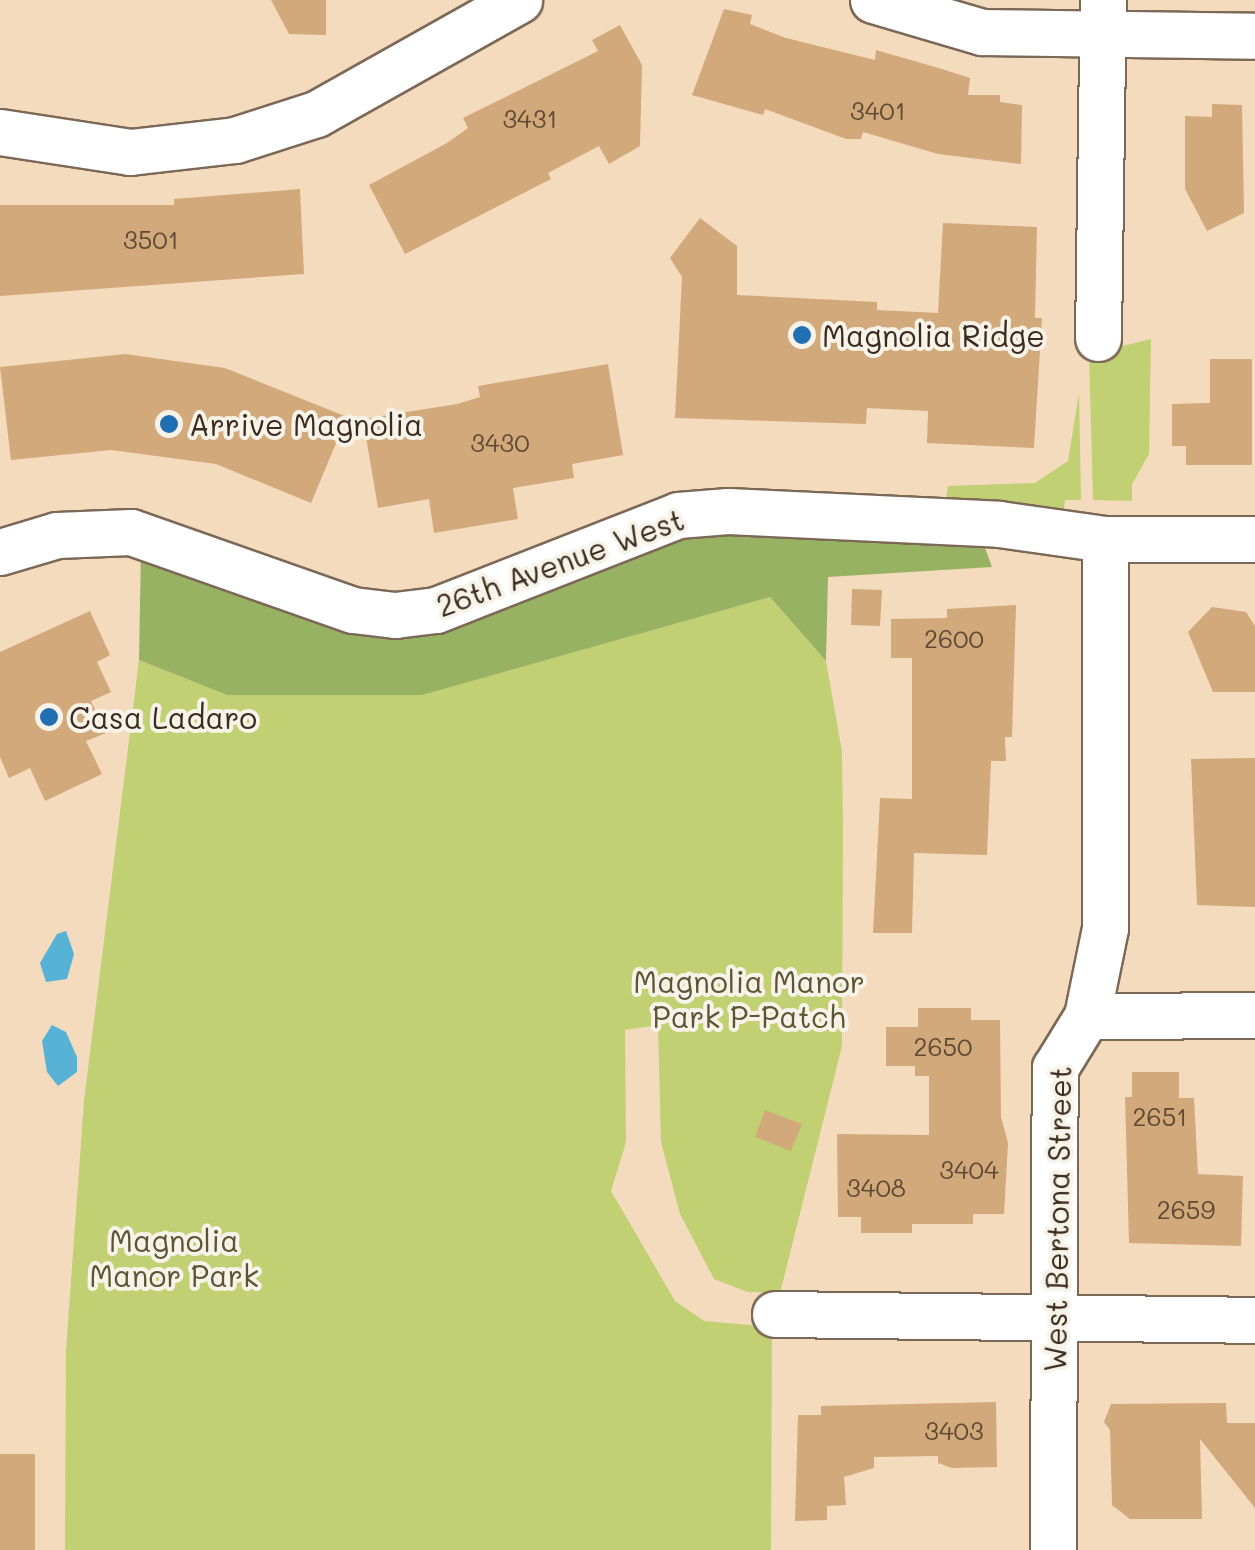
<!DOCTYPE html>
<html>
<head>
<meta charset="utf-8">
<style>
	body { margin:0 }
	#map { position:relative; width:1255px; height:1550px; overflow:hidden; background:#f4dbbe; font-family:Mali,sans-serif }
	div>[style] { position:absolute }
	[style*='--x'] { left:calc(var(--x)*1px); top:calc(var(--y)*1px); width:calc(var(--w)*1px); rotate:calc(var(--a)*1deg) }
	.green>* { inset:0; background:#c1d072 }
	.forest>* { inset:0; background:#98b264 }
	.water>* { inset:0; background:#57b2d5 }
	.building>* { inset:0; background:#d1a97a }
	.roads { filter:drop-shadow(2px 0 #7c6856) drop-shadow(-2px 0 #7c6856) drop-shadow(0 2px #7c6856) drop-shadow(0 -2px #7c6856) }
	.minor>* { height:45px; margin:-22.5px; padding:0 22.5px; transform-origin:22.5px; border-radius:22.5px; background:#fff }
	.dots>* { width:28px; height:28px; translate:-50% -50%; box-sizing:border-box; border:5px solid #f7f3e8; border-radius:50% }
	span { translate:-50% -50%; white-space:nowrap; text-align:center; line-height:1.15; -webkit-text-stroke:8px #f7f3e8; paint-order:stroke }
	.number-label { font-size:25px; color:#604a35 }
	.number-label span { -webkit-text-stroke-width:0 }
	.poi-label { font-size:30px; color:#3b2a1e }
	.left { translate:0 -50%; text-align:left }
	.street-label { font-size:30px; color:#3b2a1e }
	.park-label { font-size:30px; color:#5c5433 }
</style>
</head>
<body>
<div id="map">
	<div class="green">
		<i style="clip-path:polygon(1151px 339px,1149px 454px,1132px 484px,1132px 501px,1093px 500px,1089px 354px)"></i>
		<i style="clip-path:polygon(1079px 393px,1081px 500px,1065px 500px,1064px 509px,945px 506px,948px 486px,1035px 483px,1068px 461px)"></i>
		<i style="clip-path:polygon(770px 597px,826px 661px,842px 752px,843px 831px,842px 1046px,780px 1293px,748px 1292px,714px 1279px,680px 1214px,661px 1142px,658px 1025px,625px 1030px,626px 1142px,611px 1191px,675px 1301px,704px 1321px,772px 1327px,771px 1550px,65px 1550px,66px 1350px,84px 1101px,139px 660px,227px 695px,421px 695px)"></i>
	</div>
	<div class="forest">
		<i style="clip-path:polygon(706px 511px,903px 523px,985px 548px,992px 567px,828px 577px,826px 661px,770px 597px,422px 695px,227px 695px,139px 660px,141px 548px,353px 597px,434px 598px)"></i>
	</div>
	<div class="water">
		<i style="clip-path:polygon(66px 931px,74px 954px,67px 979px,46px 982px,40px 963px,57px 934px)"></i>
		<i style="clip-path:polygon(52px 1025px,66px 1032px,77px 1057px,77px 1072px,58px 1086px,47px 1072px,42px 1041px)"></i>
	</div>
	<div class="building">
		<i style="clip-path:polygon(271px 0,326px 0,326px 35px,289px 34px)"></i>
		<i style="clip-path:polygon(724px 9px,752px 15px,750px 24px,786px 38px,875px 60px,876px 50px,942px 69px,970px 78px,968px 95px,1000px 95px,1000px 102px,1022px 105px,1021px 164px,938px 154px,863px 132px,861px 139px,846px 139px,765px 109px,763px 115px,692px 95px)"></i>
		<i style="clip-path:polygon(620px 25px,642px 65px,640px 146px,609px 164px,599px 146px,548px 173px,551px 179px,405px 254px,369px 185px,447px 143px,468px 128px,463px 118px,598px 51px,592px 40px)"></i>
		<i style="clip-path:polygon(1212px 104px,1242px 105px,1244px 213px,1207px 231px,1185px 189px,1185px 116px,1212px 117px)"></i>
		<i style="clip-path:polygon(300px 189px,304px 274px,0 296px,0 205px,174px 205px,174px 199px)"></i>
		<i style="clip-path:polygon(700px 218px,737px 246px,737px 295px,877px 302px,877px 310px,938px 313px,943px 223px,1037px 227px,1035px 318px,1042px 318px,1034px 448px,927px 443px,928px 411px,867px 408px,866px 424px,675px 418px,682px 277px,670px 258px)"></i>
		<i style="clip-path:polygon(125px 354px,225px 368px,347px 417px,311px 503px,216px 464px,111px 450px,11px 460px,0 367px)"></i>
		<i style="clip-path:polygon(1210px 359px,1252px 359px,1252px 465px,1186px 465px,1186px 446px,1172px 446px,1172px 404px,1210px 403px)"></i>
		<i style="clip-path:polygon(608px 364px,623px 455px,572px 464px,574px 478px,513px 488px,518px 519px,434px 533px,429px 499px,378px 508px,363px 419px,457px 404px,480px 397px,478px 386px)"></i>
		<i style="clip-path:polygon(852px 589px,882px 590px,880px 626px,851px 625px)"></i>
		<i style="clip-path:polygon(1016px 605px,1012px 737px,1005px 737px,1006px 761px,991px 761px,987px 855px,914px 853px,912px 933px,873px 933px,880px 798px,912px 799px,912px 658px,891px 658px,891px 619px,947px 618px,947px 609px)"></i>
		<i style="clip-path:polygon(1212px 607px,1246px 612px,1255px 626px,1255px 692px,1213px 692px,1188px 632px)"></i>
		<i style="clip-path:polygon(90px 611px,110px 655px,97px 662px,111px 692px,91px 701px,106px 733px,86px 741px,102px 774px,45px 801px,30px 768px,9px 778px,0 757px,0 652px)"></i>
		<i style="clip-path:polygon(1255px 758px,1255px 907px,1197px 905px,1191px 759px)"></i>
		<i style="clip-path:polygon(918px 1008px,971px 1008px,971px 1020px,1000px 1020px,1001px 1117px,1008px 1143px,1004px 1214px,973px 1214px,973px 1224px,912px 1224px,912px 1233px,861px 1233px,861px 1217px,838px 1217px,837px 1134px,929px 1135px,929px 1076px,915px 1076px,915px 1066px,886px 1066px,886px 1027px,918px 1027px)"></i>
		<i style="clip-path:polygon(1132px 1072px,1179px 1072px,1179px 1098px,1194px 1098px,1198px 1174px,1243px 1176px,1241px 1246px,1129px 1243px,1125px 1097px,1132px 1097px)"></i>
		<i style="clip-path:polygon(765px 1110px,802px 1124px,791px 1151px,755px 1137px)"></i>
		<i style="clip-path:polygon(996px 1402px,997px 1467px,952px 1468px,938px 1463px,938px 1456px,874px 1457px,874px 1468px,844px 1477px,846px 1505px,827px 1506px,827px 1520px,795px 1521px,798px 1415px,821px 1415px,821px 1406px)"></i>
		<i style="clip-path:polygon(1226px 1403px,1227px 1423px,1255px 1423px,1255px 1508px,1200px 1439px,1202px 1519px,1130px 1519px,1112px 1505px,1110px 1430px,1104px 1422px,1111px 1404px)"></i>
		<i style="clip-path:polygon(0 1454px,35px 1454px,35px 1550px,0 1550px)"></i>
	</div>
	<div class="roads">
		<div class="minor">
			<i style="--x:873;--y:0;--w:114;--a:16.4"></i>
			<i style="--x:982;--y:32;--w:273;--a:0.8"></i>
			<i style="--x:0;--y:132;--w:132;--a:8.7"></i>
			<i style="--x:130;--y:152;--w:106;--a:-6.5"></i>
			<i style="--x:235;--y:140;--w:85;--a:-17.8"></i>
			<i style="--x:316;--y:114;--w:233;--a:-29.3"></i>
			<i style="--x:1098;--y:338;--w:338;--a:-89.2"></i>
			<i style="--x:0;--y:552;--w:59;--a:-16.6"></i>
			<i style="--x:57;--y:535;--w:74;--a:-2.3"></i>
			<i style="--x:131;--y:532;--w:235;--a:19.4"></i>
			<i style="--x:353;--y:610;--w:42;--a:6.8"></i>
			<i style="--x:395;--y:615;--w:41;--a:-7"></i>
			<i style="--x:436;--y:610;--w:260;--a:-21.4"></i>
			<i style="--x:678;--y:515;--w:50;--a:-4.6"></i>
			<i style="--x:728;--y:511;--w:271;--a:2.7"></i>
			<i style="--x:999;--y:524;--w:107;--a:8.1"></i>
			<i style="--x:1105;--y:539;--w:150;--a:0"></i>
			<i style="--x:1087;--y:1016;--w:168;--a:-0.3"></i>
			<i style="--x:775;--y:1314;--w:480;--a:0.7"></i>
			<i style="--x:1053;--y:1550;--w:482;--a:-89.8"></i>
			<i style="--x:1055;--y:1068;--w:61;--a:-58.4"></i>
			<i style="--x:1087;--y:1016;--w:90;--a:-78.4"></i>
			<i style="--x:1105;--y:928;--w:389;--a:-90"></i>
		</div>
	</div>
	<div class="dots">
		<i style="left:802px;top:335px;background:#1f6fb2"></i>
		<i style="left:169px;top:424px;background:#1f6fb2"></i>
		<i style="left:49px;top:717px;background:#1f6fb2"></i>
	</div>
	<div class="number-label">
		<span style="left:878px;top:110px">3401</span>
		<span style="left:530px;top:118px">3431</span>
		<span style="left:151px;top:239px">3501</span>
		<span style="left:500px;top:442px">3430</span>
		<span style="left:954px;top:638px">2600</span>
		<span style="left:943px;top:1046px">2650</span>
		<span style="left:1160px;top:1116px">2651</span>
		<span style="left:969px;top:1169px">3404</span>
		<span style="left:876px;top:1187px">3408</span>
		<span style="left:1186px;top:1209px">2659</span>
		<span style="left:954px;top:1430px">3403</span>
	</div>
	<div class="poi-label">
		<span class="left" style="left:822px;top:335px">Magnolia Ridge</span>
		<span class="left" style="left:189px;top:424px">Arrive Magnolia</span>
		<span class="left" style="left:69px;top:717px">Casa Ladaro</span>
	</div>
	<div class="street-label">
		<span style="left:560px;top:562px;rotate:-20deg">26th Avenue West</span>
		<span style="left:1057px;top:1219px;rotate:-89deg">West Bertona Street</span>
	</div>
	<div class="park-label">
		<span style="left:749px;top:998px">Magnolia Manor<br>Park P-Patch</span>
		<span style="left:174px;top:1257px">Magnolia<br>Manor Park</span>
	</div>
</div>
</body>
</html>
